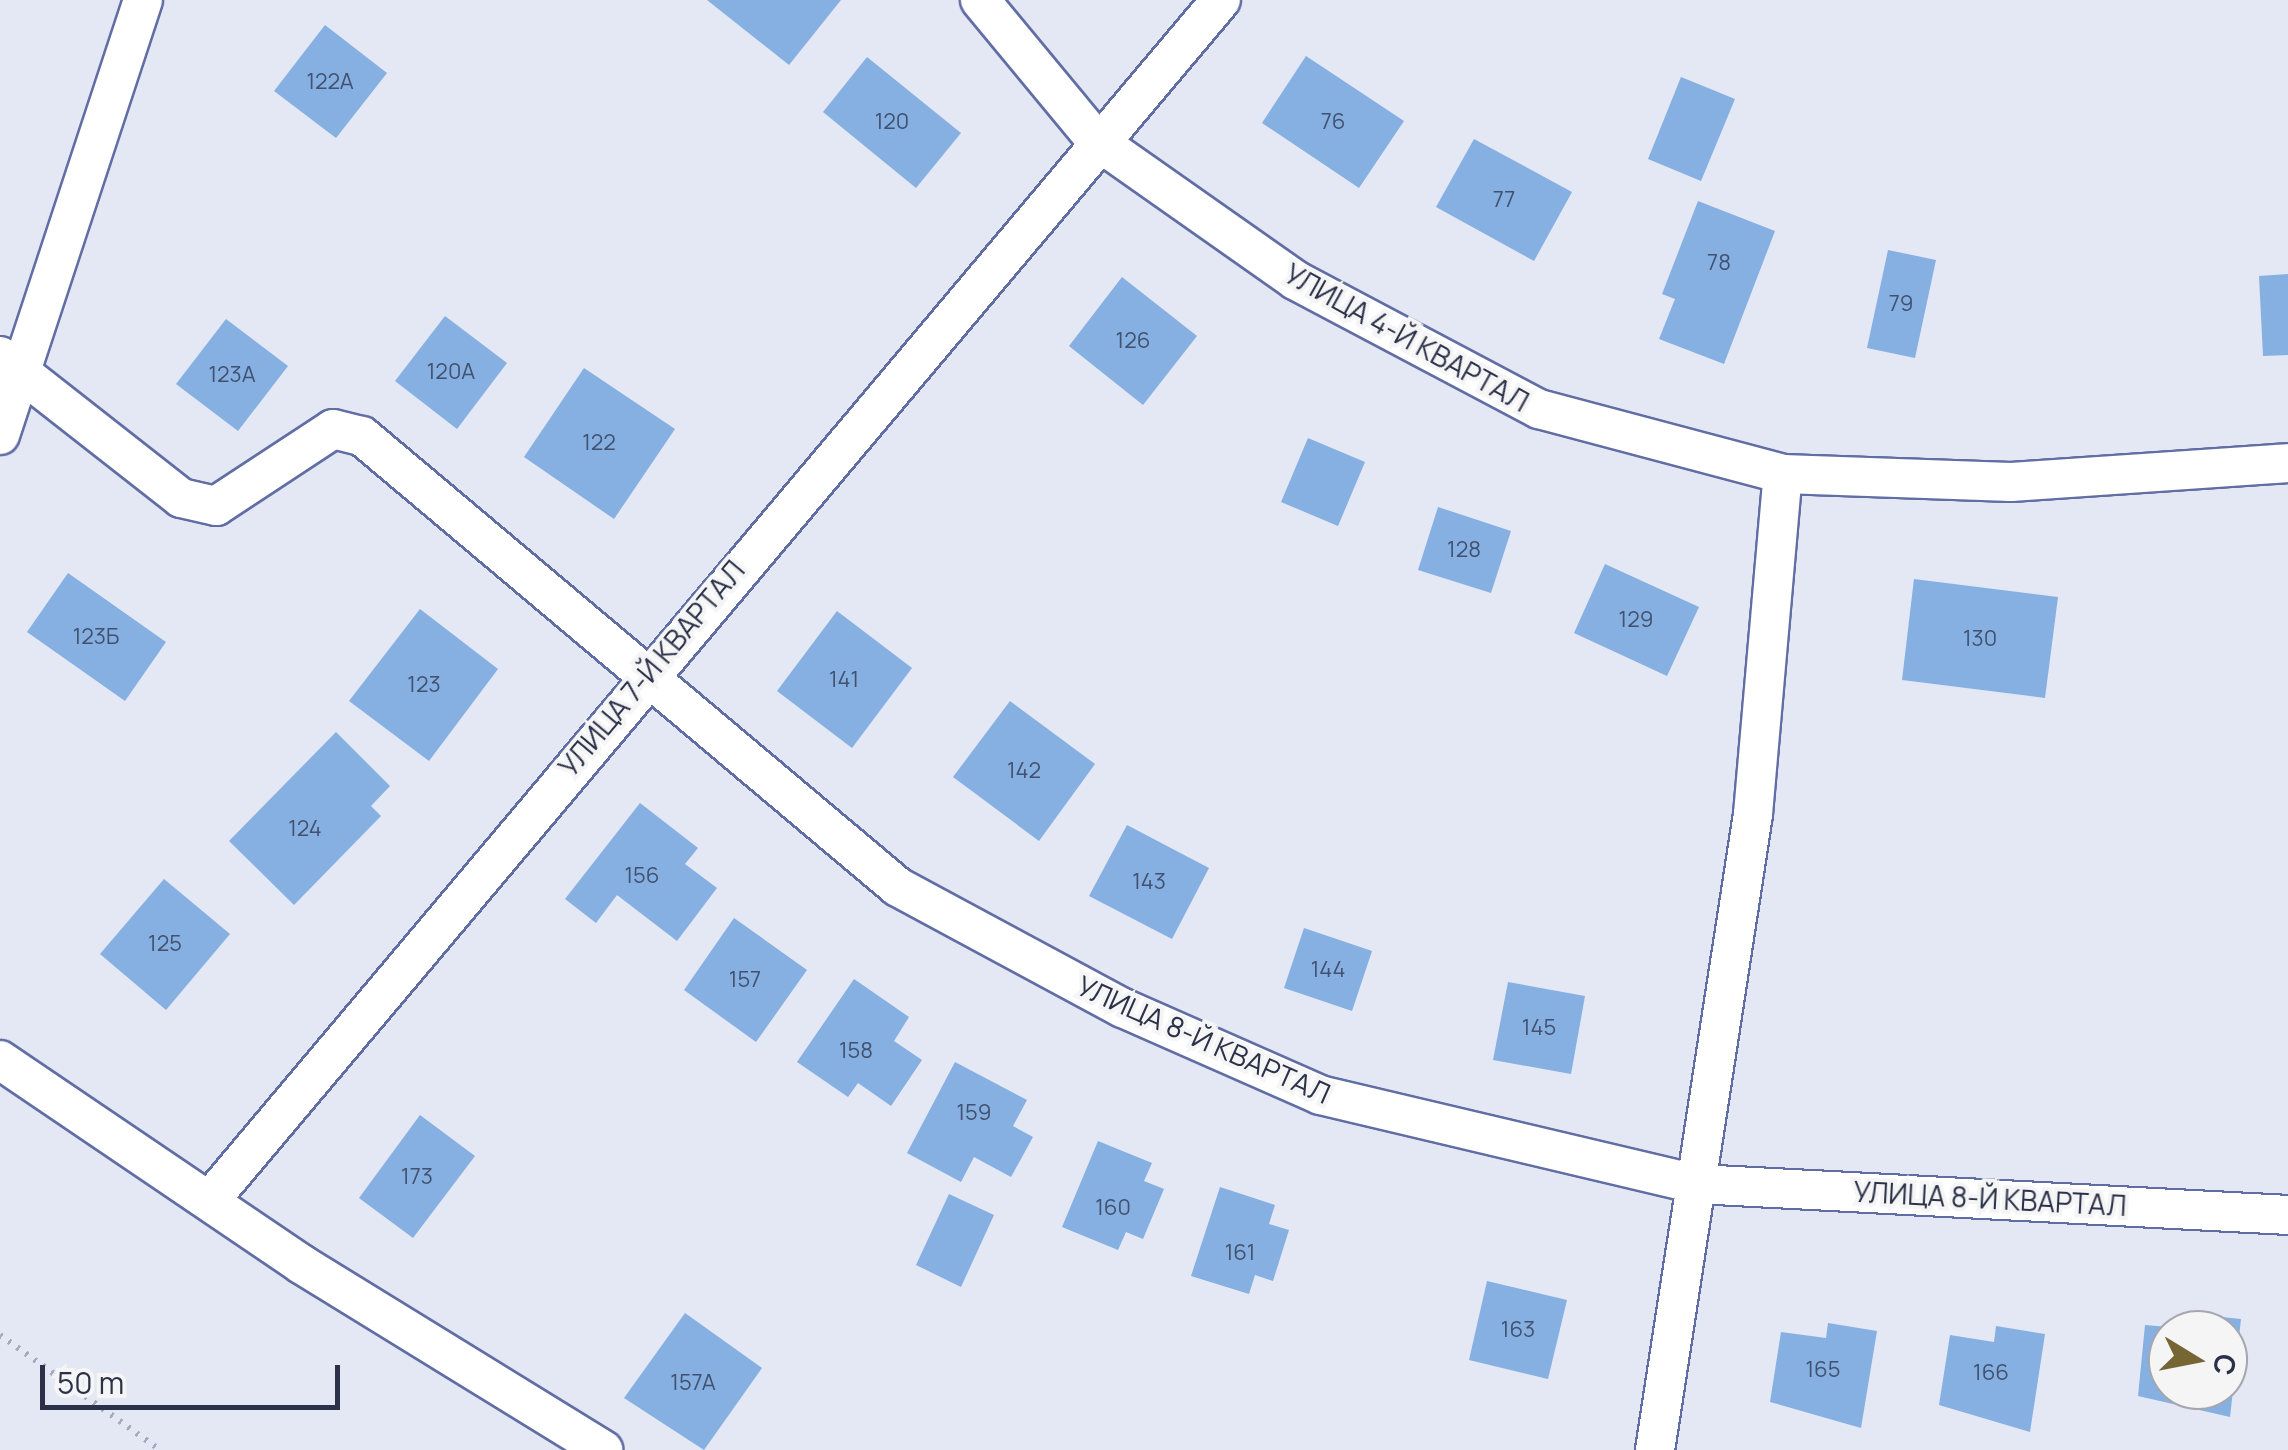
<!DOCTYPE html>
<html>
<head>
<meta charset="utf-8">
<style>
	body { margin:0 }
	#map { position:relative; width:2288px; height:1450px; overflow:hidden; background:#e4e7f4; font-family:Manrope,sans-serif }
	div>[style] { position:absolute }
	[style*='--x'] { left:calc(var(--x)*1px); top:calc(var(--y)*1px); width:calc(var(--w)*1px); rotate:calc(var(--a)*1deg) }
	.building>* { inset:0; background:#85b0e1 }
	.path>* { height:6px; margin-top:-3px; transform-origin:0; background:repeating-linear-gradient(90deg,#a6aabb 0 2.5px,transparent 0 10.5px) }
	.roads { filter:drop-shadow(2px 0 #616ea4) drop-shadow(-2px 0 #616ea4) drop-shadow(0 2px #616ea4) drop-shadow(0 -2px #616ea4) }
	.street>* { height:38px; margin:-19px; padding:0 19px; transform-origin:19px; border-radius:19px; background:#fff }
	span { translate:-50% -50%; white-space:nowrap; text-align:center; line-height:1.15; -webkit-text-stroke:8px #f5f5f5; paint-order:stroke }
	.number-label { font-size:22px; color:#42516f }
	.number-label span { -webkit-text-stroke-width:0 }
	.street-label { font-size:28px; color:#2b3149 }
	.north { position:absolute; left:2148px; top:1310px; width:100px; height:100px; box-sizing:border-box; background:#f5f5f5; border:2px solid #a4a7b0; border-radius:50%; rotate:100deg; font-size:28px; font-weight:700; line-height:40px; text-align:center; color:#2b3149 }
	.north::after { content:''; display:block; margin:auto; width:35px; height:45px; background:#756633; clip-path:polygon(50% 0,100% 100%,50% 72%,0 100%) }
	.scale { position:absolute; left:40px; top:1365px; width:300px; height:45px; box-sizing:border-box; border:5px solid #2b3149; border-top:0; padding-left:12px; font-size:30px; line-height:35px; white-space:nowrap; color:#2b3149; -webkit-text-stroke:8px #f5f5f5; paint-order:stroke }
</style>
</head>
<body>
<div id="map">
	<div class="building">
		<i style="clip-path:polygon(707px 0,841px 0,789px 65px)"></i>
		<i style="clip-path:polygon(325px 25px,387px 73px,336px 138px,274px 91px)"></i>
		<i style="clip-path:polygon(1306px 56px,1404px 121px,1359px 188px,1262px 123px)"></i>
		<i style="clip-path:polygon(867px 57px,961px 133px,916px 188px,823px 112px)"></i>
		<i style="clip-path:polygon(1681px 77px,1735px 99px,1701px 181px,1648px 159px)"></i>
		<i style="clip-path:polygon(1474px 139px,1572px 192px,1534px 261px,1436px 207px)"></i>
		<i style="clip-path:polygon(1698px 201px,1775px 231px,1724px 364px,1659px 339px,1675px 299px,1662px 294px)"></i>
		<i style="clip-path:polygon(1888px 250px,1936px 260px,1915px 358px,1867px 348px)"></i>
		<i style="clip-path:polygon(2288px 274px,2288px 355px,2263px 356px,2259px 276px)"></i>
		<i style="clip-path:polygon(1122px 277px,1197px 336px,1143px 405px,1069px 346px)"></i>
		<i style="clip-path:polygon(445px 316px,507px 363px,457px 429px,395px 381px)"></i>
		<i style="clip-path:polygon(226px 319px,288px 366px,238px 431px,176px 384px)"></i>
		<i style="clip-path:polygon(584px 368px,675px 429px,614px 519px,524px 457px)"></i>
		<i style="clip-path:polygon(1308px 438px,1365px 462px,1338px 526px,1281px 502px)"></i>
		<i style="clip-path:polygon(1438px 507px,1511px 531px,1491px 593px,1418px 570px)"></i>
		<i style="clip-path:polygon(1605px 564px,1699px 607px,1667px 676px,1574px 633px)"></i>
		<i style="clip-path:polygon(68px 573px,166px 642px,125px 701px,27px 632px)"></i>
		<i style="clip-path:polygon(1914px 579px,2058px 597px,2045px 698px,1902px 680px)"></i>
		<i style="clip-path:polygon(420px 609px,498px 669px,429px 761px,349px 701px)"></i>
		<i style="clip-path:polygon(837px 611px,912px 668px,852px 748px,777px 691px)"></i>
		<i style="clip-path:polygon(1010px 701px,1095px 764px,1039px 841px,953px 777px)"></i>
		<i style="clip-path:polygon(336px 732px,390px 786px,371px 806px,381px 816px,294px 905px,229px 841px)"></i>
		<i style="clip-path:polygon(640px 803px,698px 848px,685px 864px,717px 888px,677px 941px,617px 895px,596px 923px,565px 899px)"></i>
		<i style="clip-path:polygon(1127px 825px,1209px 868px,1172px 939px,1089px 896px)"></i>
		<i style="clip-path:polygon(164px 879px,230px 934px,166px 1010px,100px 954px)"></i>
		<i style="clip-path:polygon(734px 918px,807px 970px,756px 1042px,684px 990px)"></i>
		<i style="clip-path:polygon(1304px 928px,1372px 951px,1352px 1011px,1284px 988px)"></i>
		<i style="clip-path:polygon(854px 979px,909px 1017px,894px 1041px,922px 1060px,891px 1106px,858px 1083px,848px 1097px,797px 1062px)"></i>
		<i style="clip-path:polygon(1508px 982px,1585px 996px,1571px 1074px,1493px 1060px)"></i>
		<i style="clip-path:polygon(955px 1062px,1027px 1100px,1013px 1126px,1033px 1137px,1011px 1177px,974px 1157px,961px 1182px,907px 1153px)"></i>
		<i style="clip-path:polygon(420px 1115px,475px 1156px,413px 1238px,359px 1198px)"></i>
		<i style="clip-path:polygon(1098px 1141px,1152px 1163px,1144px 1181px,1164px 1189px,1143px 1239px,1126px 1232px,1118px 1250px,1062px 1227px)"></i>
		<i style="clip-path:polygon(1220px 1187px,1275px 1205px,1269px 1224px,1289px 1230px,1273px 1281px,1255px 1275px,1249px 1294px,1191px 1276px)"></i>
		<i style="clip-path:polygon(949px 1194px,994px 1215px,961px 1287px,916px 1265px)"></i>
		<i style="clip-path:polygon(1487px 1281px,1567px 1300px,1548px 1379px,1469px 1360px)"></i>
		<i style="clip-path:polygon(685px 1313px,762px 1368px,704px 1450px,624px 1398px)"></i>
		<i style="clip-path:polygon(2192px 1314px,2241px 1319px,2230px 1417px,2138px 1396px,2145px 1325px,2168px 1327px,2168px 1390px,2228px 1390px,2228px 1330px,2190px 1330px)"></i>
		<i style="clip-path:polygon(1828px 1323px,1877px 1331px,1861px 1428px,1770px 1402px,1781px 1332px,1826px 1338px)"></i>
		<i style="clip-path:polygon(1996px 1326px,2045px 1334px,2030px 1432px,1939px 1405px,1950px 1335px,1994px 1342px)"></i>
	</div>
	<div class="path">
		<i style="--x:0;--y:1335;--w:197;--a:35.7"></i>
	</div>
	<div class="roads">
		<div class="street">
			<i style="--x:980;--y:0;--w:182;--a:50.4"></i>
			<i style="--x:1096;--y:140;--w:243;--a:35.1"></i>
			<i style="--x:1295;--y:280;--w:276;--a:27.9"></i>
			<i style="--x:1539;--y:409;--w:253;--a:14.9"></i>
			<i style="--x:1783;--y:474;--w:228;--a:2"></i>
			<i style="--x:2011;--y:482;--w:278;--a:-3.9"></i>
			<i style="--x:0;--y:356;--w:230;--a:38.1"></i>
			<i style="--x:181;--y:498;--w:36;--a:13"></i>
			<i style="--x:216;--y:506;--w:140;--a:-33.3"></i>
			<i style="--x:333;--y:429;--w:30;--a:14"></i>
			<i style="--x:362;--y:436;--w:700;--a:40.08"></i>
			<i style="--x:898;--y:887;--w:255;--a:28.3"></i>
			<i style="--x:1123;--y:1008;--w:215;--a:23.8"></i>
			<i style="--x:1320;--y:1095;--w:387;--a:13.3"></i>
			<i style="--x:1697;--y:1184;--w:592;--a:3"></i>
			<i style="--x:0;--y:435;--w:458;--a:-71.8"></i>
			<i style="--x:0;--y:1060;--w:364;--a:34.1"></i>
			<i style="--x:301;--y:1264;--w:355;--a:31.6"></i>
			<i style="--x:210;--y:1200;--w:1569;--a:-49.89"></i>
			<i style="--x:1655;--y:1450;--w:644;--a:-81.24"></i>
			<i style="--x:1753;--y:814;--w:341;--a:-85"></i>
		</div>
	</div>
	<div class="number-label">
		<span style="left:330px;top:82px">122А</span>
		<span style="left:892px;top:122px">120</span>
		<span style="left:1333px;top:122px">76</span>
		<span style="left:1504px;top:200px">77</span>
		<span style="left:1719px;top:263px">78</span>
		<span style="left:1901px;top:304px">79</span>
		<span style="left:1133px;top:341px">126</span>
		<span style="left:451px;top:372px">120А</span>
		<span style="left:232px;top:375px">123А</span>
		<span style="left:599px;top:443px">122</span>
		<span style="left:1464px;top:550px">128</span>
		<span style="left:1636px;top:620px">129</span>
		<span style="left:96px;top:637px">123Б</span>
		<span style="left:1980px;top:639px">130</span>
		<span style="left:844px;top:680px">141</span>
		<span style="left:424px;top:685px">123</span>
		<span style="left:1024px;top:771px">142</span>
		<span style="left:305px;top:829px">124</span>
		<span style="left:642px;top:876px">156</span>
		<span style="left:1149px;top:882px">143</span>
		<span style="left:165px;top:944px">125</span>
		<span style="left:1328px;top:970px">144</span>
		<span style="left:745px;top:980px">157</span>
		<span style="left:1539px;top:1028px">145</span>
		<span style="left:856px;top:1051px">158</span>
		<span style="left:974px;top:1113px">159</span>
		<span style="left:417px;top:1177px">173</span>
		<span style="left:1113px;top:1208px">160</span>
		<span style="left:1240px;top:1253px">161</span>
		<span style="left:1518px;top:1330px">163</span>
		<span style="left:1823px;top:1370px">165</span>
		<span style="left:1991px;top:1373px">166</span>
		<span style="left:693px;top:1383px">157А</span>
	</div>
	<div class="street-label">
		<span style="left:1407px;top:337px;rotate:29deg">УЛИЦА 4-Й КВАРТАЛ</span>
		<span style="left:651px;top:668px;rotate:-50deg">УЛИЦА 7-Й КВАРТАЛ</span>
		<span style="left:1204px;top:1039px;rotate:24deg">УЛИЦА 8-Й КВАРТАЛ</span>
		<span style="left:1990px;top:1198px;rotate:3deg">УЛИЦА 8-Й КВАРТАЛ</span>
	</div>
	<div class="north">С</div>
	<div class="scale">50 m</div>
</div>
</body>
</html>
